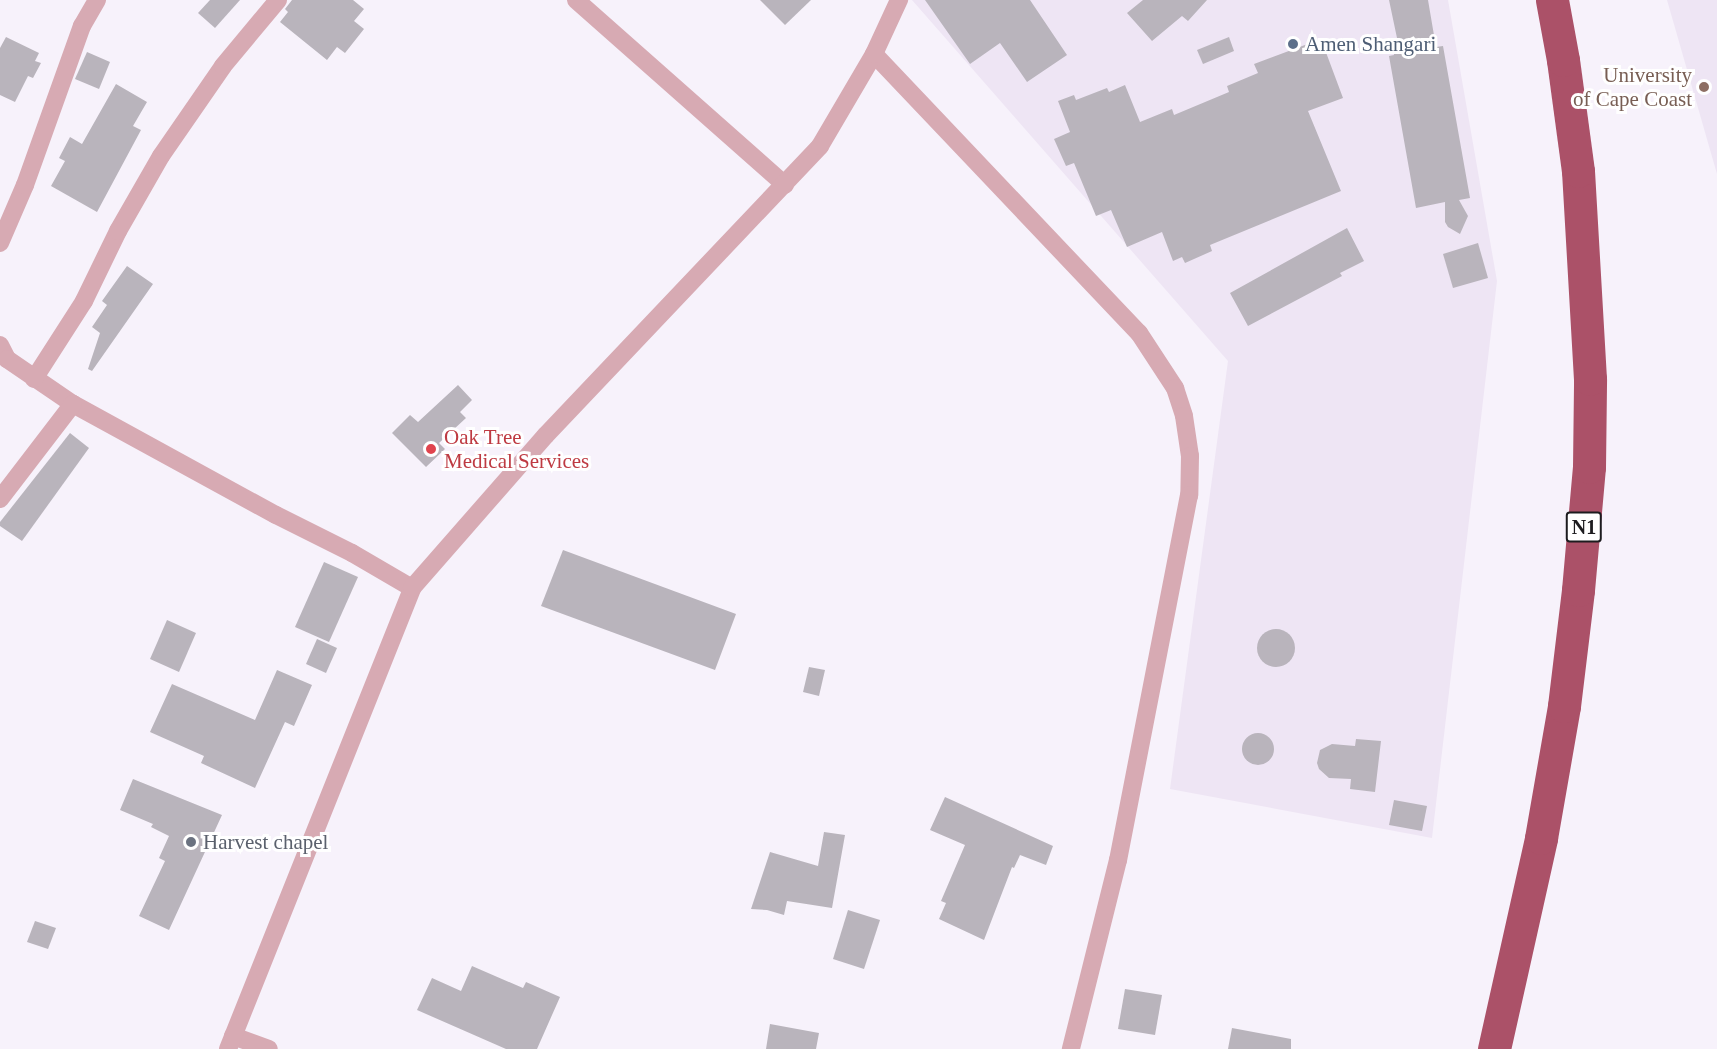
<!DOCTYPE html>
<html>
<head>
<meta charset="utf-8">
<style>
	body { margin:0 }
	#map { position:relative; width:1717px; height:1049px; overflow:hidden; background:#f7f2fb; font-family:Georgia,serif }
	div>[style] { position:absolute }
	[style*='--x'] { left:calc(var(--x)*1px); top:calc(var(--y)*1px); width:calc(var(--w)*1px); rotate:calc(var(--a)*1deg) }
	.built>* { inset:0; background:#eee5f4 }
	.building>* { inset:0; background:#b9b4bc }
	.round { border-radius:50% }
	.street>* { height:18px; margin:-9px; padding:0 9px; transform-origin:9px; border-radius:9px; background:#d7aab3 }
	.highway>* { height:33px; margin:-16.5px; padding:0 16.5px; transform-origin:16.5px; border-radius:16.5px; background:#ab5168 }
	.dots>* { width:16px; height:16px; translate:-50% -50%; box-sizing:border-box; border:3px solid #fff; border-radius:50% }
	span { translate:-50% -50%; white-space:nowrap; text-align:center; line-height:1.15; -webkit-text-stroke:6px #fff; paint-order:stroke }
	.shield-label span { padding:2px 4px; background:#fff; border:2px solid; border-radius:4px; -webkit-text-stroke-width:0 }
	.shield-label { font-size:20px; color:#1d1c1f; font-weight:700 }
	.service-label { font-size:21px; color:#4e5e75 }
	.left { translate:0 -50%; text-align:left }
	.education-label { font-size:21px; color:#785e54 }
	.right { translate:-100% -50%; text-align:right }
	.health-label { font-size:21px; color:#be3a42 }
	.worship-label { font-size:21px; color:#5b616d }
</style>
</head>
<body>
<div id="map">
	<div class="built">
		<i style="clip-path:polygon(912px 0,1448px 0,1497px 281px,1432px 838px,1170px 789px,1228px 361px)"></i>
		<i style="clip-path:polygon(1667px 0,1717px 0,1717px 174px)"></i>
	</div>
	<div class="building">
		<i style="clip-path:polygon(210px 0,240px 0,215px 28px,198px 13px)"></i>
		<i style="clip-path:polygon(292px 0,353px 0,364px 9px,354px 21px,364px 29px,345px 53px,337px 47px,327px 60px,280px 22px,288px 12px,285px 9px)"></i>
		<i style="clip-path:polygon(760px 0,811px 0,785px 25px)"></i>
		<i style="clip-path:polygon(925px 0,1030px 0,1067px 55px,1027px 82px,1000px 43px,970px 64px)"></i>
		<i style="clip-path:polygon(1143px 0,1207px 0,1188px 21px,1182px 16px,1152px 41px,1127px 13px)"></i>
		<i style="clip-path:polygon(1389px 0,1428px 0,1436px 47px,1443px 46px,1470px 198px,1459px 200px,1468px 216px,1460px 234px,1448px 227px,1445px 222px,1445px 202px,1416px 208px,1389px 56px,1394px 55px,1391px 39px,1397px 38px)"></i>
		<i style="clip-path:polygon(6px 37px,39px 53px,35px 61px,41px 63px,33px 78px,28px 76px,15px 102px,0 95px,0 48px)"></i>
		<i style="clip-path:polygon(1229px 37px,1234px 51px,1203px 64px,1197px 50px)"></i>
		<i style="clip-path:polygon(1321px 39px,1343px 98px,1308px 111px,1341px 191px,1210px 245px,1212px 251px,1185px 263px,1182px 257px,1173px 261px,1162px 232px,1127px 247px,1111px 210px,1096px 216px,1074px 163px,1066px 166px,1054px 139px,1070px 132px,1058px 101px,1074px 95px,1076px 100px,1107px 88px,1109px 92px,1125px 85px,1140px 122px,1172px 109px,1174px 115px,1229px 92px,1227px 86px,1258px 73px,1254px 64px)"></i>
		<i style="clip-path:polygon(87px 52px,110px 62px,99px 89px,75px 79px)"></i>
		<i style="clip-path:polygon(116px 84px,147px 102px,133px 126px,141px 130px,97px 212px,51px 186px,65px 161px,59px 158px,70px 137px,82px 144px)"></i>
		<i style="clip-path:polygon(1347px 228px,1364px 261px,1340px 273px,1342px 276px,1248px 326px,1230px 293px)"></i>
		<i style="clip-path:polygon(1478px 243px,1488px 278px,1453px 288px,1443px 254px)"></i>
		<i style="clip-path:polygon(127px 266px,153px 284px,92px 371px,88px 369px,100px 333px,92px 327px,107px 305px,102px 301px)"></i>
		<i style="clip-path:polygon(458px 385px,472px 400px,460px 412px,466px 418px,439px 443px,445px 449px,426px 467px,392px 433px,410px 415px,418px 422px)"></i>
		<i style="clip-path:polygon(70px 433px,89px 448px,22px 541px,0 526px,0 522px)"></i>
		<i style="clip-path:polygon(563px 550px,736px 614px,715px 670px,541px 606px)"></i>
		<i style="clip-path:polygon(324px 562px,358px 577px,329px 642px,295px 627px)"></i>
		<i style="clip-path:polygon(167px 620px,196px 633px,179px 672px,150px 659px)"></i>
		<i class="round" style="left:1257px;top:629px;width:38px;height:38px"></i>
		<i style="clip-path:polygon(317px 639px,337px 648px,326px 673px,306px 664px)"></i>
		<i style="clip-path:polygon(809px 667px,825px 670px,819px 696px,803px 692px)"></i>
		<i style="clip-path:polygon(277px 670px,312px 685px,294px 726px,285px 722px,255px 788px,201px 763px,204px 756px,150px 732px,172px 684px,255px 720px)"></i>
		<i class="round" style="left:1242px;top:733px;width:32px;height:32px"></i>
		<i style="clip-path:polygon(1356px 739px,1381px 741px,1375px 792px,1350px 789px,1351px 779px,1329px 778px,1319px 769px,1317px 763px,1320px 750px,1332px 744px,1355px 746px)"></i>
		<i style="clip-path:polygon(133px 779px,222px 815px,169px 930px,139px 916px,165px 861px,159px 858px,169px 836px,151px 827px,153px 824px,120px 810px)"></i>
		<i style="clip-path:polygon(945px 797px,1053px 846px,1046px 865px,1020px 855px,1014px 868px,1012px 867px,984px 940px,939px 919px,946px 903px,941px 901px,965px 845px,930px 830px)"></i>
		<i style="clip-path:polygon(1394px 800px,1427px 806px,1422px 831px,1389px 825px)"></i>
		<i style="clip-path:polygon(824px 832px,845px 835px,832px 908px,787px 901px,784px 915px,767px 910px,751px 909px,770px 852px,818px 866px)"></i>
		<i style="clip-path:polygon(848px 910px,880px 920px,864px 969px,833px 959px)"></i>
		<i style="clip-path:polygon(35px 921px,56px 928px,48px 949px,27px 942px)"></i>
		<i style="clip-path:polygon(472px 966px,523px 988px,526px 982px,560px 997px,537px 1049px,506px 1049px,417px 1010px,432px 978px,461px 991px)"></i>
		<i style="clip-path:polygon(1125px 989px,1162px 995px,1155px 1035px,1118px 1029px)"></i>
		<i style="clip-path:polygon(770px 1024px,819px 1033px,816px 1049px,766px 1049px)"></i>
		<i style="clip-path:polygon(1232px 1028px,1291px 1039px,1291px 1049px,1228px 1049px)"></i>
	</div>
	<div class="street">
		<i style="--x:576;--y:0;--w:279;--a:41.5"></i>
		<i style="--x:874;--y:54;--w:385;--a:46.5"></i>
		<i style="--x:1139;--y:333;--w:66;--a:56.8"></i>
		<i style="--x:1175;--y:388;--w:29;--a:72"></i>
		<i style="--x:1184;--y:416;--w:40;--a:81.5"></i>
		<i style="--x:1190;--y:456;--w:39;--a:91"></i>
		<i style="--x:1189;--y:495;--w:372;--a:101"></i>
		<i style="--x:1118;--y:860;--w:195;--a:104"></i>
		<i style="--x:0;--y:243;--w:63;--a:-66.7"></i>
		<i style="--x:25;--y:185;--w:169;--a:-70.3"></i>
		<i style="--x:82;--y:26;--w:30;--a:-60"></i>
		<i style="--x:0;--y:345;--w:16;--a:63"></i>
		<i style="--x:7;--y:359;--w:80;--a:34.3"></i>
		<i style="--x:73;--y:404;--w:231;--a:28.7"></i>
		<i style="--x:276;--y:515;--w:85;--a:26.6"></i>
		<i style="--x:352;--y:553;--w:69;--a:30.3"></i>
		<i style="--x:34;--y:379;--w:93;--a:-57.3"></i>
		<i style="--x:84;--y:301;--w:78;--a:-64.1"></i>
		<i style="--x:118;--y:231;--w:86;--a:-60.2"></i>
		<i style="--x:161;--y:156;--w:109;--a:-55.4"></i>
		<i style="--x:223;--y:66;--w:86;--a:-50.2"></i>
		<i style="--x:0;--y:499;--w:120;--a:-52.5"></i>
		<i style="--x:233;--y:1036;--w:38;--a:20"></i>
		<i style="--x:228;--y:1049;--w:496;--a:-68.2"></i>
		<i style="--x:412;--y:588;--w:203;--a:-48.8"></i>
		<i style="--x:546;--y:435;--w:398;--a:-46.5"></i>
		<i style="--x:820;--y:146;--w:107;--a:-59.6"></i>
		<i style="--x:874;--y:54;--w:60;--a:-65.2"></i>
	</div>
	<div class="highway">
		<i style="--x:1494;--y:1049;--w:216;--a:-77.4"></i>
		<i style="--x:1541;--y:838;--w:134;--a:-80.1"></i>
		<i style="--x:1564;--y:706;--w:117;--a:-83.1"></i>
		<i style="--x:1578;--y:590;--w:123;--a:-84.9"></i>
		<i style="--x:1589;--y:467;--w:88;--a:-89.3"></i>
		<i style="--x:1590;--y:379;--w:208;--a:-93.3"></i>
		<i style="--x:1578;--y:171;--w:112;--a:-97.7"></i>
		<i style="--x:1563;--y:60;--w:61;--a:-100.4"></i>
	</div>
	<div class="dots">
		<i style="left:1293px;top:44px;background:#5c6f8a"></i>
		<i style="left:1704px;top:87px;background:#8d6e63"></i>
		<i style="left:431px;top:449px;background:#e0444e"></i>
		<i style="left:191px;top:842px;background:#6b7280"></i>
	</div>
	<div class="shield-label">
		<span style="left:1584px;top:527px">N1</span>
	</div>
	<div class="service-label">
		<span class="left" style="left:1305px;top:44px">Amen Shangari</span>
	</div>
	<div class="education-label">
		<span class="right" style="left:1692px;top:87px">University<br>of Cape Coast</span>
	</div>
	<div class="health-label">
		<span class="left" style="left:444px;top:449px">Oak Tree<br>Medical Services</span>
	</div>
	<div class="worship-label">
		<span class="left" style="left:203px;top:842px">Harvest chapel</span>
	</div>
</div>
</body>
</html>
